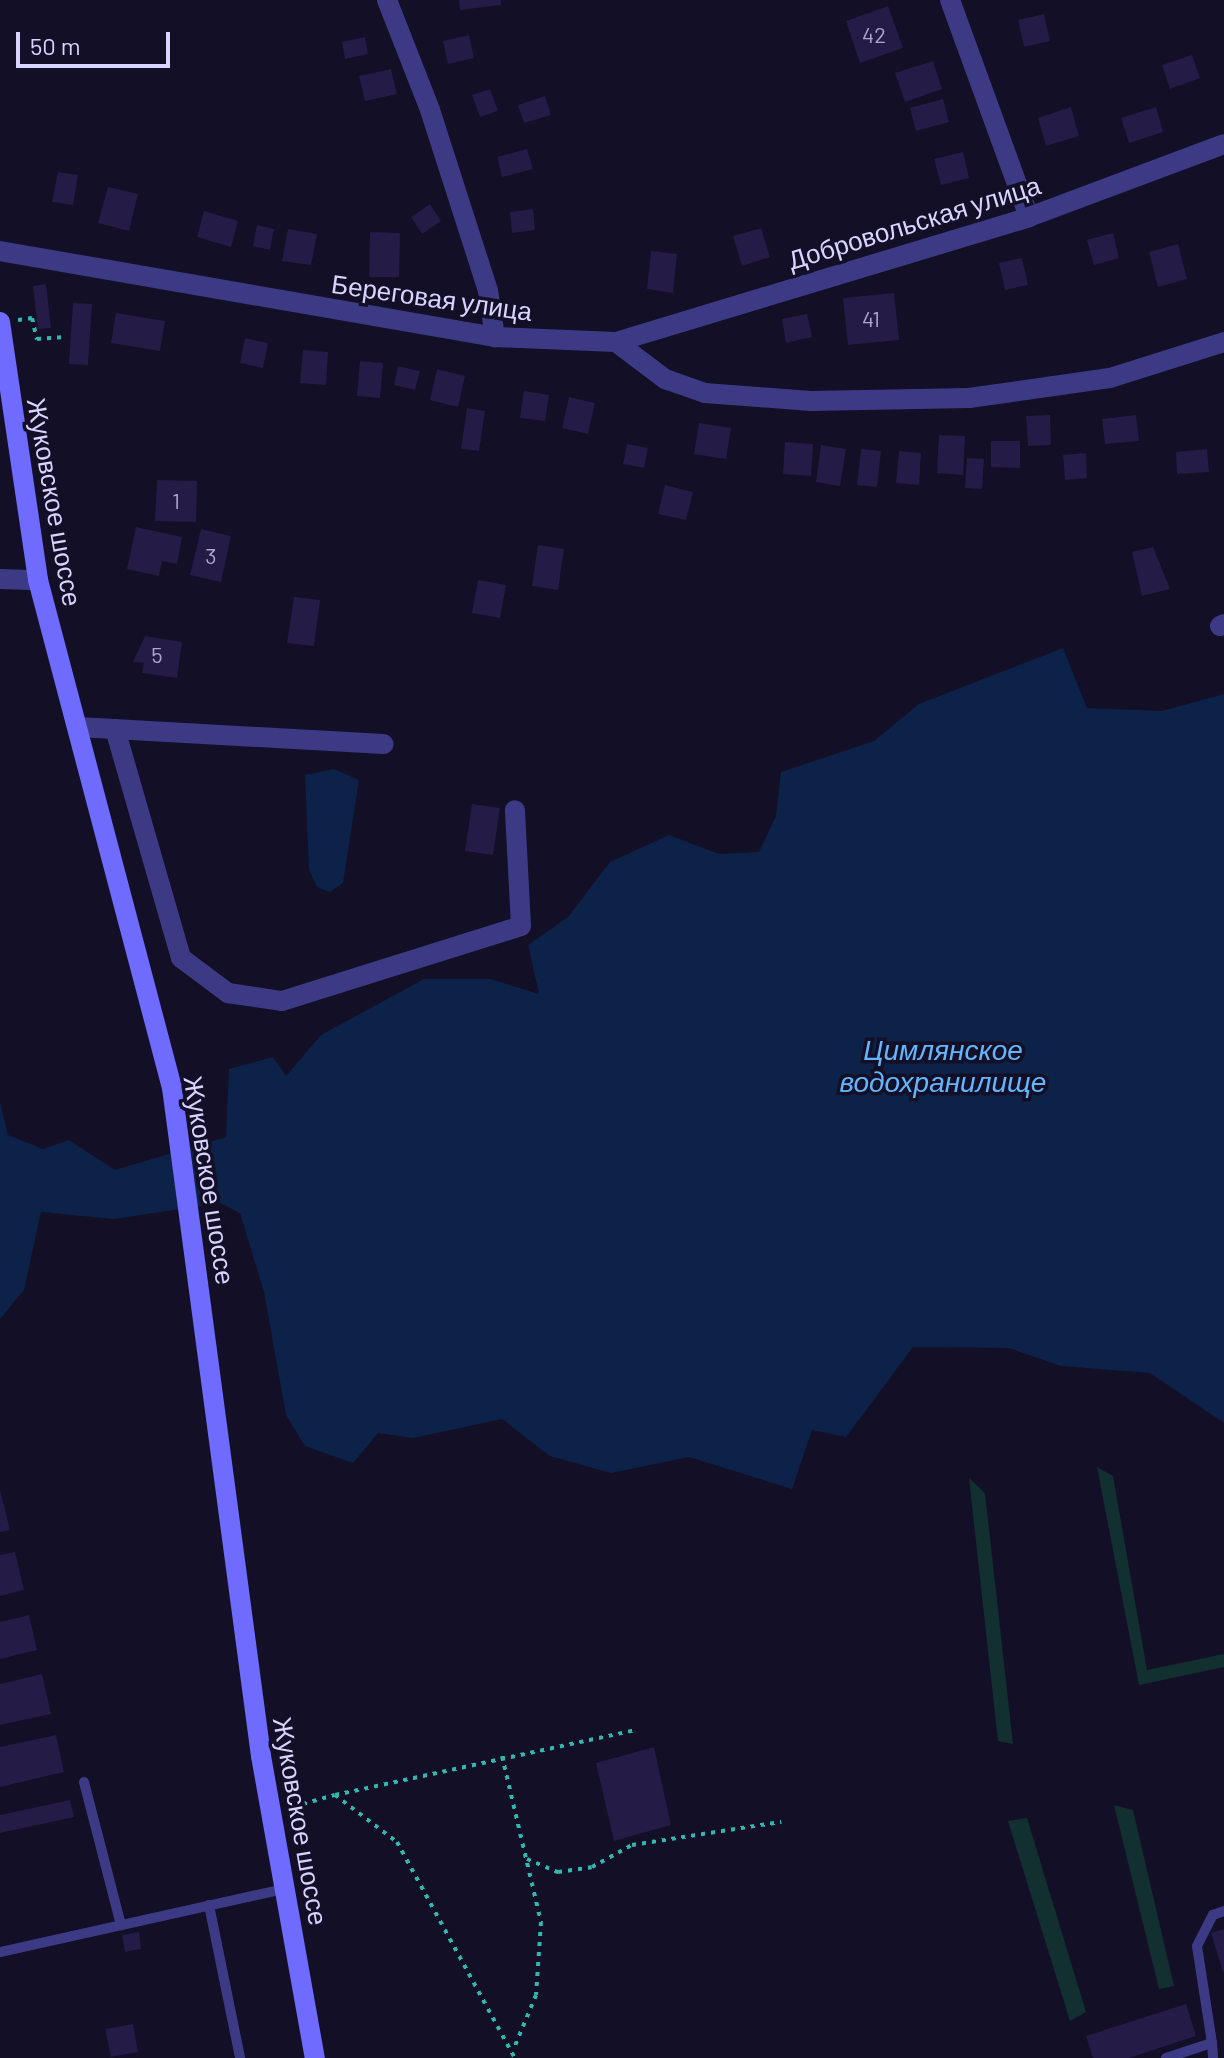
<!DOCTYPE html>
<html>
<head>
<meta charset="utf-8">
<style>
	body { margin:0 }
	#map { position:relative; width:1224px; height:2058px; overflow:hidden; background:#130f26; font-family:Barlow,sans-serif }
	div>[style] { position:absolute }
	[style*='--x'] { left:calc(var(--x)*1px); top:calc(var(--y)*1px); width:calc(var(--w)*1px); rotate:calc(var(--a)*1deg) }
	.green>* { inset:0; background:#12302f }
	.water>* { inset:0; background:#0c2248 }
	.building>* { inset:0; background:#241b47 }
	.path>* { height:4px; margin-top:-2px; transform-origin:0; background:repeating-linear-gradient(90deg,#2fb8b0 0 4px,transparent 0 10px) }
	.service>* { height:10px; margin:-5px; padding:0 5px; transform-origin:5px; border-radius:5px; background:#3d3a85 }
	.minor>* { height:20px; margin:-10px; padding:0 10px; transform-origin:10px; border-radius:10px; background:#3d3a85 }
	.secondary>* { height:20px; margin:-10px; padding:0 10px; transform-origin:10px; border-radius:10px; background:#6f6bff }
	span { translate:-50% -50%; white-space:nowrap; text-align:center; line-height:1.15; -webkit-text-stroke:7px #130f26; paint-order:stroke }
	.number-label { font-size:22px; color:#aca6d1 }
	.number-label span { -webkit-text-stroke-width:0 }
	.street-label { font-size:26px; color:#d9d4ff }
	.water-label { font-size:28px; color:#62b6ff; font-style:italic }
	.scale { position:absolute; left:16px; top:32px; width:154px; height:36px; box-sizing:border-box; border:4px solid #d9d4ff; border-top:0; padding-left:10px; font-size:24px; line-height:28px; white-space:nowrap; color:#d9d4ff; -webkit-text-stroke:6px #130f26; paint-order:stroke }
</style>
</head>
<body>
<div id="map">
	<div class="green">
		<i style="clip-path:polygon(1097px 1467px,1113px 1476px,1147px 1670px,1224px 1654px,1224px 1667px,1139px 1685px)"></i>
		<i style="clip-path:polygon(969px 1478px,985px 1493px,1013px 1744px,998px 1741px)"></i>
		<i style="clip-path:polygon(1114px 1805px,1133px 1810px,1174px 1986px,1159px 1989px)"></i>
		<i style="clip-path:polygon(1027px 1818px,1086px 2012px,1070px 2021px,1008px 1821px)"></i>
	</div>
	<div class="water">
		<i style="clip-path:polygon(1063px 648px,1087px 708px,1162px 711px,1224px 694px,1224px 1423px,1150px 1373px,1061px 1366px,1009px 1348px,913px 1347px,846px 1437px,812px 1430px,792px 1489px,689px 1457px,611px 1473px,550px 1456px,502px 1419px,413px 1438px,378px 1433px,353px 1463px,305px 1446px,286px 1415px,264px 1292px,240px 1213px,220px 1203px,114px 1219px,41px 1212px,24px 1290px,0 1319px,0 1102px,8px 1135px,43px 1149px,69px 1140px,115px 1170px,226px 1137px,229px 1069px,273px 1057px,286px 1076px,321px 1035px,424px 979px,490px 979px,539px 994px,528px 945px,568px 917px,610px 862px,669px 835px,719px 854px,759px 852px,776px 816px,781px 772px,874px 741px,919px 704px)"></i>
		<i style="clip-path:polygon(334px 769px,359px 780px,343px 883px,330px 892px,317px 887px,309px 870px,305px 775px)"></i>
	</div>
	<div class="building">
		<i style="clip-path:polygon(459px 0,501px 0,501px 5px,460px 10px)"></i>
		<i style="clip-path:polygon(888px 6px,903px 48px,860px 63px,846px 21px)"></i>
		<i style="clip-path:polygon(1044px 14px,1050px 41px,1024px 47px,1018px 20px)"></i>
		<i style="clip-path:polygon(469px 35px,474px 58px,448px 64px,443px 41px)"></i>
		<i style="clip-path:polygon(365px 37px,368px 54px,345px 59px,342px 42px)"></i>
		<i style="clip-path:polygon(1192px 55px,1200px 78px,1170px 89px,1162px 65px)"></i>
		<i style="clip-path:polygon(933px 61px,942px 89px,905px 102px,895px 73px)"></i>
		<i style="clip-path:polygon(391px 69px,397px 94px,365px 101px,359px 76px)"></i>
		<i style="clip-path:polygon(490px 89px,498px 111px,480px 117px,472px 95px)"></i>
		<i style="clip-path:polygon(545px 96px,551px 115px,524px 123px,518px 105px)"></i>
		<i style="clip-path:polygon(943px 99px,949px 122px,916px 131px,910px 108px)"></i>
		<i style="clip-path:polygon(1071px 107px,1079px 136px,1046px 146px,1038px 118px)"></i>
		<i style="clip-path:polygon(1156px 107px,1163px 132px,1129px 143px,1121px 118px)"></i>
		<i style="clip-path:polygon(527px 149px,533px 169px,502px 177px,497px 157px)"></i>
		<i style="clip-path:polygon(963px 152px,969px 178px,941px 185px,934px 159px)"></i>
		<i style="clip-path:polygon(58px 172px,78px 175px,73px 205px,52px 202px)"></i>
		<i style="clip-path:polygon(108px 187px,138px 194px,129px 231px,98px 223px)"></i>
		<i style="clip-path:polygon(430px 204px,441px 221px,422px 234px,411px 217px)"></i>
		<i style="clip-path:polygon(533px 209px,535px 230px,512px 233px,510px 212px)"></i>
		<i style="clip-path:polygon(204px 211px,238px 221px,231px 247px,197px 237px)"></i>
		<i style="clip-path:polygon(257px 225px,274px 229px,270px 250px,253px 246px)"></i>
		<i style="clip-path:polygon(761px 228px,770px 257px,742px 266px,733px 236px)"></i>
		<i style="clip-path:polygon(288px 229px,317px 234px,311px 265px,282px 261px)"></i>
		<i style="clip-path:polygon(370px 232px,400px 233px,399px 277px,369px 277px)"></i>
		<i style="clip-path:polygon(1113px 233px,1119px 258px,1094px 265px,1087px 240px)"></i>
		<i style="clip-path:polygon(1178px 244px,1187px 279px,1158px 287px,1149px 252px)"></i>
		<i style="clip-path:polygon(651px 251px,677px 254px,673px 293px,647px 289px)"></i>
		<i style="clip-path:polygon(1022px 258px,1028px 285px,1005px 290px,999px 263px)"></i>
		<i style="clip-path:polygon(46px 284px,51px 328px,38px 329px,33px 286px)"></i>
		<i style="clip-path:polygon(894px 293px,899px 340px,848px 345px,843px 298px)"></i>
		<i style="clip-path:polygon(73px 303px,92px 304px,88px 365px,69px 364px)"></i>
		<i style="clip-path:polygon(116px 313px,165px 321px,160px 351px,111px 343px)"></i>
		<i style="clip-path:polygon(807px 314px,812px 337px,786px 343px,782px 319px)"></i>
		<i style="clip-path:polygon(245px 338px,268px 343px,263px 368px,240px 363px)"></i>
		<i style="clip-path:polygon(303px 350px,328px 352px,326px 385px,300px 383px)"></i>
		<i style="clip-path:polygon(360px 361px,383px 363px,380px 398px,357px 396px)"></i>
		<i style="clip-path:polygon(398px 366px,420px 371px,415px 390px,394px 385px)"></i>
		<i style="clip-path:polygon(437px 369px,465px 376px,458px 407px,430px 400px)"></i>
		<i style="clip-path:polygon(524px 391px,549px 395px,545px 421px,520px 418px)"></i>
		<i style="clip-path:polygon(569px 397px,595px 403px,588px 434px,562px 428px)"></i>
		<i style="clip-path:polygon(467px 408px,485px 411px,479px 451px,461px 449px)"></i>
		<i style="clip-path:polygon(1050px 415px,1051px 445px,1028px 446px,1026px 416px)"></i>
		<i style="clip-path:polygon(1136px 415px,1139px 441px,1105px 444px,1102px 419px)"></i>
		<i style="clip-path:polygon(699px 423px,731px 428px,726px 459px,694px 454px)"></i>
		<i style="clip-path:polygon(939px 435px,965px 436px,963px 475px,937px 473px)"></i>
		<i style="clip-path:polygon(991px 441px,1020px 441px,1020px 468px,991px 467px)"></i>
		<i style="clip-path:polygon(785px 442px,813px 444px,811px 476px,783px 474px)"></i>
		<i style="clip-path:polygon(627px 444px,648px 448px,644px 468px,623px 464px)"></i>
		<i style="clip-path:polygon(821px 445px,846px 449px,840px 486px,816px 482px)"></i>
		<i style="clip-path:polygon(861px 449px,881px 451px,877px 487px,857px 485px)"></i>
		<i style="clip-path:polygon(1207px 449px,1209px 472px,1177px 474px,1176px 452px)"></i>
		<i style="clip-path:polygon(899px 451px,921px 453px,919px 485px,896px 483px)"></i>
		<i style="clip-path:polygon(1086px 453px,1087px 478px,1065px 480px,1063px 455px)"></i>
		<i style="clip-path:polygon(967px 458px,984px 459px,982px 489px,965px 488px)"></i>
		<i style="clip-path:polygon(157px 480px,197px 481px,196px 522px,155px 521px)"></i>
		<i style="clip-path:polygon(665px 485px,693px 492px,686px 520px,658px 514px)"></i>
		<i style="clip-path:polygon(136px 527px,182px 537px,177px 564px,162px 561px,159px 576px,127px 569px)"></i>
		<i style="clip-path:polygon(201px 529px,231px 536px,221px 582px,190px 575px)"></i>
		<i style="clip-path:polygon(538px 545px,564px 549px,558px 590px,532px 586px)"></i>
		<i style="clip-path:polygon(1153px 547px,1170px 589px,1142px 596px,1132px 552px)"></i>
		<i style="clip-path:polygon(478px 580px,506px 585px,500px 618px,472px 613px)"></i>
		<i style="clip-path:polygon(294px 597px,320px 600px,314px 646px,287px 643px)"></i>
		<i style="clip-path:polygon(145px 636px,182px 642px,177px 678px,142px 673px,144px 663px,133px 662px)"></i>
		<i style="clip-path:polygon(472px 804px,500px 808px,493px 855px,465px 851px)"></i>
		<i style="clip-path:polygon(0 1490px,10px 1530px,0 1532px)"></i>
		<i style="clip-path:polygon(15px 1552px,24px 1590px,0 1596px,0 1555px)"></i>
		<i style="clip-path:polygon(29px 1615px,37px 1650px,0 1659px,0 1622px)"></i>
		<i style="clip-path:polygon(42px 1674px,51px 1714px,0 1725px,0 1684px)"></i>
		<i style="clip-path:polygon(56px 1735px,64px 1772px,0 1787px,0 1747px)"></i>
		<i style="clip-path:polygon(654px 1747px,671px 1825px,614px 1841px,596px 1763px)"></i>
		<i style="clip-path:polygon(70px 1800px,74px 1817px,0 1833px,0 1815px)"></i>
		<i style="clip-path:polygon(1224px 1929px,1224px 1972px,1223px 1972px,1211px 1933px)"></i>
		<i style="clip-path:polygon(139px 1932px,141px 1949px,125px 1952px,122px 1935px)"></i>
		<i style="clip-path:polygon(1186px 2004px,1196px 2036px,1129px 2058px,1093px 2058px,1086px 2036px)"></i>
		<i style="clip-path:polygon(133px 2024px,138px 2052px,111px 2057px,105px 2029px)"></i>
	</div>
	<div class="path">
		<i style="--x:18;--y:320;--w:14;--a:-8"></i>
		<i style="--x:32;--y:318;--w:22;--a:77"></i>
		<i style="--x:37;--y:339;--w:28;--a:-4"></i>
		<i style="--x:502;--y:1756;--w:171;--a:76.8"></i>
		<i style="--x:541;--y:1922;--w:73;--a:93.9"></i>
		<i style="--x:536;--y:1995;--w:57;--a:112.5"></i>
		<i style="--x:335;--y:1795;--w:307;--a:-12.2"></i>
		<i style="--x:294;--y:1826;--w:24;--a:-68"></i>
		<i style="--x:303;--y:1804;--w:33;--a:-16"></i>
		<i style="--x:335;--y:1795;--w:78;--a:37.2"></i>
		<i style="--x:397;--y:1842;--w:246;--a:61.4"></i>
		<i style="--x:527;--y:1859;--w:34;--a:23"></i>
		<i style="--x:558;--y:1872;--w:34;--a:-8"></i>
		<i style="--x:592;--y:1867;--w:46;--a:-28.8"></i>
		<i style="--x:632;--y:1845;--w:151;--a:-8.8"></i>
	</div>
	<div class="service">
		<i style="--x:84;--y:1782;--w:148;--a:75.5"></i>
		<i style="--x:209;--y:1905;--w:156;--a:78.5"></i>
		<i style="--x:0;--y:1952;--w:292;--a:-12.5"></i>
		<i style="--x:1212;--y:2043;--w:15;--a:86"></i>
		<i style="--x:1166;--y:2058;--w:48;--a:-18.1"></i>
		<i style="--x:1212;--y:2043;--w:98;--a:-98.8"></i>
		<i style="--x:1197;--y:1946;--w:35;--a:-63"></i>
		<i style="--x:1213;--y:1915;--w:12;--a:-20"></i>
	</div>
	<div class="minor">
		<i style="--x:387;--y:0;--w:118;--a:68.6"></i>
		<i style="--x:430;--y:110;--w:190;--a:72.2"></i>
		<i style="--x:488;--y:291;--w:47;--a:81.3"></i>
		<i style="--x:950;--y:0;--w:231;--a:70"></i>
		<i style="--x:0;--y:251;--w:502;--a:9.86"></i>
		<i style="--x:495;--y:337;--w:121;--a:2.4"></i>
		<i style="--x:616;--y:342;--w:61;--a:37.1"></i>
		<i style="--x:665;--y:379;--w:42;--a:19.3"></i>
		<i style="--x:705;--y:393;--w:106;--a:4.3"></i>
		<i style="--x:811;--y:401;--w:158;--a:-1.1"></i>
		<i style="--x:969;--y:398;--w:142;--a:-8.1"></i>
		<i style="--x:1110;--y:378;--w:120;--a:-17.5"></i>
		<i style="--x:616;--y:342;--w:432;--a:-16.8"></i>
		<i style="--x:1029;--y:217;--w:208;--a:-20.5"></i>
		<i style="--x:0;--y:579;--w:38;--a:2"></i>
		<i style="--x:1220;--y:626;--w:4;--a:-27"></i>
		<i style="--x:78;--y:727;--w:306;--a:3.2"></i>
		<i style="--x:115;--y:729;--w:238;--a:73.9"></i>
		<i style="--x:181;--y:958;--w:59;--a:36.7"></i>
		<i style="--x:228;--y:993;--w:55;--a:8.4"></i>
		<i style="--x:282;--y:1001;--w:250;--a:-17.4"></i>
		<i style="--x:521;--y:926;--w:116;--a:-93"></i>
	</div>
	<div class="secondary">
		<i style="--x:0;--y:322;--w:261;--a:81.6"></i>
		<i style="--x:38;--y:580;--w:525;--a:75.22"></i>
		<i style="--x:172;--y:1088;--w:674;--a:82.41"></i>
		<i style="--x:261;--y:1756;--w:307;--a:79.9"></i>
	</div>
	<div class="number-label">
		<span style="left:874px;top:35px">42</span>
		<span style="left:871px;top:319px">41</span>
		<span style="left:176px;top:501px">1</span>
		<span style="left:211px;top:556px">3</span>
		<span style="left:157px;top:655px">5</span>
	</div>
	<div class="street-label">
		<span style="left:914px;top:222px;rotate:-17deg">Добровольская улица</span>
		<span style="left:432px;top:297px;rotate:8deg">Береговая улица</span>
		<span style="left:55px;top:502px;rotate:80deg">Жуковское шоссе</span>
		<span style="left:210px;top:1180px;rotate:81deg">Жуковское шоссе</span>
		<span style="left:301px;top:1821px;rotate:80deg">Жуковское шоссе</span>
	</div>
	<div class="water-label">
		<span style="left:943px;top:1065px">Цимлянское<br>водохранилище</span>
	</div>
	<div class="scale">50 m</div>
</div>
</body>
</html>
